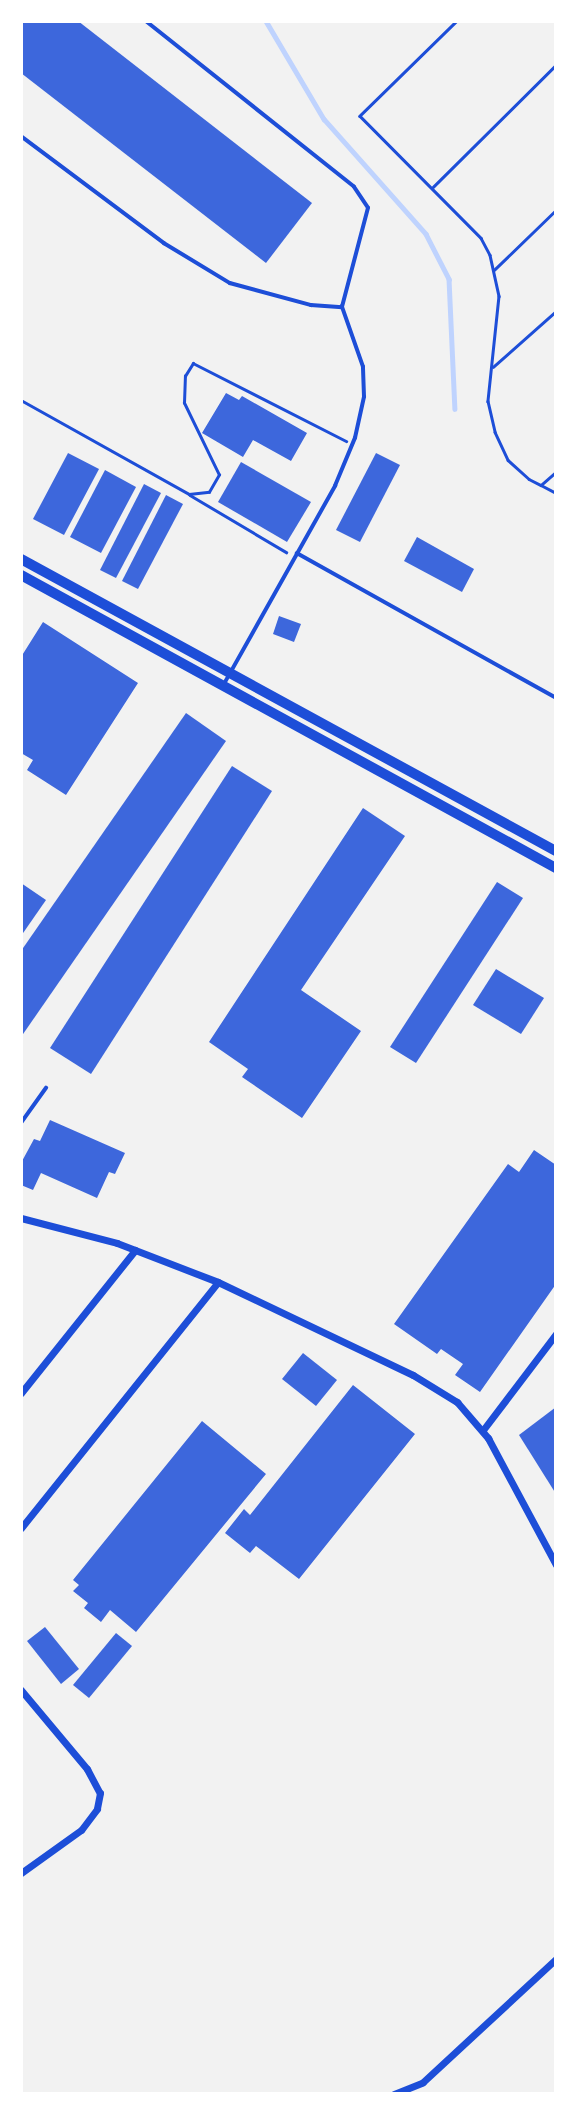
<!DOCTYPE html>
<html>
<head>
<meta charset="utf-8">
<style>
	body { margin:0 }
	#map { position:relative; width:577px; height:2115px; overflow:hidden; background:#f2f2f2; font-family:Montserrat,sans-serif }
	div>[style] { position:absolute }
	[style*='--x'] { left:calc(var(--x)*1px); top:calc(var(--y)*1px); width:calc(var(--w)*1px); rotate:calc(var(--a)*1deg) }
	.stream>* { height:4.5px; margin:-2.25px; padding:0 2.25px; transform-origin:2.25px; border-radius:2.25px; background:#bfd3fe }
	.building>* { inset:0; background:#3d67dc }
	.path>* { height:2.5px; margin:-1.25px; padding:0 1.25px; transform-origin:1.25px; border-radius:1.25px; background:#1d4ed8 }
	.service>* { height:3.5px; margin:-1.75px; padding:0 1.75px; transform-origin:1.75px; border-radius:1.75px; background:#1d4ed8 }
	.minor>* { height:7px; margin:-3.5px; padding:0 3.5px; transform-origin:3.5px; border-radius:3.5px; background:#1d4ed8 }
	.secondary>* { height:10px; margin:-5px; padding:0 5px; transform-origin:5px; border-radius:5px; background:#1d4ed8 }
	span { translate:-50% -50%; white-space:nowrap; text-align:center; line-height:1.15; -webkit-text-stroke:7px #fff; paint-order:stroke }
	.frame { position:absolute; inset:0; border:23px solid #fff; pointer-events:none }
</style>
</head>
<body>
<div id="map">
	<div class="stream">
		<i style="--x:266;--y:21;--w:114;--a:59.4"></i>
		<i style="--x:324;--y:119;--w:154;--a:48.4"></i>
		<i style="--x:426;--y:234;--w:51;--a:62.9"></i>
		<i style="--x:449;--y:279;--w:130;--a:87.4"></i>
	</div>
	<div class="building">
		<i style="clip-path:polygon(21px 21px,78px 21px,312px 203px,266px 263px,21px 73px)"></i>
		<i style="clip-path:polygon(226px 393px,239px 400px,242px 396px,307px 433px,291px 461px,253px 440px,243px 457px,202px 433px)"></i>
		<i style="clip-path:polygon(68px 453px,99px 469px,64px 535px,33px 519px)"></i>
		<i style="clip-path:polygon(376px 453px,400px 465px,360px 542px,336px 530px)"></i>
		<i style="clip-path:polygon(241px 462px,311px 502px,287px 542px,218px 502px)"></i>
		<i style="clip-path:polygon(105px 470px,136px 487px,101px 553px,70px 537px)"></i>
		<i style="clip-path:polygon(144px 484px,161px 493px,116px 578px,100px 570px)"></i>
		<i style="clip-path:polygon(166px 495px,183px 504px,138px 589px,122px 581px)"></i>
		<i style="clip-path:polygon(417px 537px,474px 569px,462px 592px,404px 561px)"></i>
		<i style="clip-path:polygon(279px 616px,301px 624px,294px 642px,273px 634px)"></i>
		<i style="clip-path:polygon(43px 622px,138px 683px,66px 795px,27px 770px,33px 760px,21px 753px,21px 657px)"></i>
		<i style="clip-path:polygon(186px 713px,226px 741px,21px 1037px,21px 951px)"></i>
		<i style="clip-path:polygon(232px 766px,272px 791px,91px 1074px,50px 1048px)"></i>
		<i style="clip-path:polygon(363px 808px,405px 836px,301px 990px,361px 1031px,302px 1118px,242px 1077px,248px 1069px,209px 1042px)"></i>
		<i style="clip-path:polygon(497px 882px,523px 898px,416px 1063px,390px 1047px)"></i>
		<i style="clip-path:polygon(21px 883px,46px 900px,21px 936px)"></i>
		<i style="clip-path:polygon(496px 969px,544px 998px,521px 1034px,473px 1005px)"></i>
		<i style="clip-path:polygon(50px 1120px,125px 1153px,115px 1174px,109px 1172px,97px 1198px,41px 1173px,33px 1190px,21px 1185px,21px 1163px,34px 1139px,40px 1141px)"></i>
		<i style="clip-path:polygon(534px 1150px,556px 1165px,556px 1284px,480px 1392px,455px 1375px,463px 1364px,441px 1349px,437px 1354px,394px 1324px,508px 1164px,519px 1172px)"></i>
		<i style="clip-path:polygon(303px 1353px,337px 1380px,316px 1406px,282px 1379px)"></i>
		<i style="clip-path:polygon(353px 1385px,415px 1434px,299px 1579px,256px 1546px,250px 1553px,225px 1533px,244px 1509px,250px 1515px)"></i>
		<i style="clip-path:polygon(556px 1407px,556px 1494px,519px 1435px)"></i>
		<i style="clip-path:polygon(202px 1421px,266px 1474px,136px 1632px,110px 1610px,101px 1622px,84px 1608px,88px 1603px,73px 1591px,79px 1585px,73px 1580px)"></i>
		<i style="clip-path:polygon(45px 1627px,79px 1669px,61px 1684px,27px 1641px)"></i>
		<i style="clip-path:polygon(116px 1633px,132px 1646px,89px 1698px,73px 1685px)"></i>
	</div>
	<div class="path">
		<i style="--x:457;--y:21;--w:136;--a:135.6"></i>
		<i style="--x:360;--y:116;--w:172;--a:45.2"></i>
		<i style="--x:481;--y:238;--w:19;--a:62"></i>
		<i style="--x:490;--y:255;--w:42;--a:77.6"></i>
		<i style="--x:499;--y:296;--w:106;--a:96"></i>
		<i style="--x:488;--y:401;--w:32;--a:77"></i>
		<i style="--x:495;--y:432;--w:31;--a:65"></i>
		<i style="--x:508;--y:460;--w:28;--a:42"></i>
		<i style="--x:529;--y:479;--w:13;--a:27"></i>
		<i style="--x:541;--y:485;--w:20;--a:-41"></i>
		<i style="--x:433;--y:187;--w:173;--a:-44.8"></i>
		<i style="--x:494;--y:270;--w:86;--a:-44.1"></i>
		<i style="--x:493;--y:367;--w:84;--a:-41.6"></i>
		<i style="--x:21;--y:400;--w:193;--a:29.2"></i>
		<i style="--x:189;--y:494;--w:20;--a:-6"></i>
		<i style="--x:209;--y:492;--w:20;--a:-60"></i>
		<i style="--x:219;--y:475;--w:80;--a:-115.9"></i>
		<i style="--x:184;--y:403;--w:27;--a:-88"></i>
		<i style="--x:185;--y:376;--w:15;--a:-58"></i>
		<i style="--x:193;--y:363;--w:172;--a:27"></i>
		<i style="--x:541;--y:485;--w:17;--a:28"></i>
		<i style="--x:190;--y:495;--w:112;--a:30.7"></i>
	</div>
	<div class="service">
		<i style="--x:21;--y:136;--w:179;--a:36.8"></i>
		<i style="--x:164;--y:243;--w:77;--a:31.2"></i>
		<i style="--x:230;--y:283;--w:84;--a:15.2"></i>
		<i style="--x:311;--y:305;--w:31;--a:4"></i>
		<i style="--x:342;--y:307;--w:102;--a:-75.3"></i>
		<i style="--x:368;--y:208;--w:25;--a:-124"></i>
		<i style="--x:354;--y:187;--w:267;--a:-141.5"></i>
		<i style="--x:297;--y:553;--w:297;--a:29.2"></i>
		<i style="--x:224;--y:684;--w:227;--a:-60.7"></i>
		<i style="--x:335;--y:486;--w:52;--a:-67.4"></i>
		<i style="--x:355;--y:438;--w:42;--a:-77.6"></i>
		<i style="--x:364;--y:397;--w:30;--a:-92"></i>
		<i style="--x:363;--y:367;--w:64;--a:-109.3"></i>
		<i style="--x:21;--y:1123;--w:43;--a:-54.5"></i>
	</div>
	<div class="minor">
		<i style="--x:21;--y:1218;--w:99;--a:14.6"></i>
		<i style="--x:117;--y:1243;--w:108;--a:21.1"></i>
		<i style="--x:218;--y:1282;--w:216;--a:25.5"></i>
		<i style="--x:413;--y:1375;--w:52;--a:31.5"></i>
		<i style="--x:457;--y:1402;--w:48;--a:49.3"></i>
		<i style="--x:488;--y:1438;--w:144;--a:61.8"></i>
		<i style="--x:21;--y:1393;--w:183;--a:-51.4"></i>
		<i style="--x:483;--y:1430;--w:121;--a:-52.8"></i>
		<i style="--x:21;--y:1528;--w:315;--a:-51.3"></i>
		<i style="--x:21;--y:1690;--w:103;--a:50.1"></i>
		<i style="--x:87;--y:1769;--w:27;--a:62"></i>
		<i style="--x:100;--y:1793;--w:16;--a:101"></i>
		<i style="--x:97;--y:1809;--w:26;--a:127"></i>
		<i style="--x:81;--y:1830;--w:74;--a:144.4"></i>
		<i style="--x:394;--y:2094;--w:31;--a:-22"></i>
		<i style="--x:423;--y:2082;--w:181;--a:-42.8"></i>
	</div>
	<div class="secondary">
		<i style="--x:21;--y:559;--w:609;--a:28.63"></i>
		<i style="--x:21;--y:575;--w:610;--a:28.71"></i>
	</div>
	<div class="frame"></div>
</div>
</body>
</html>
